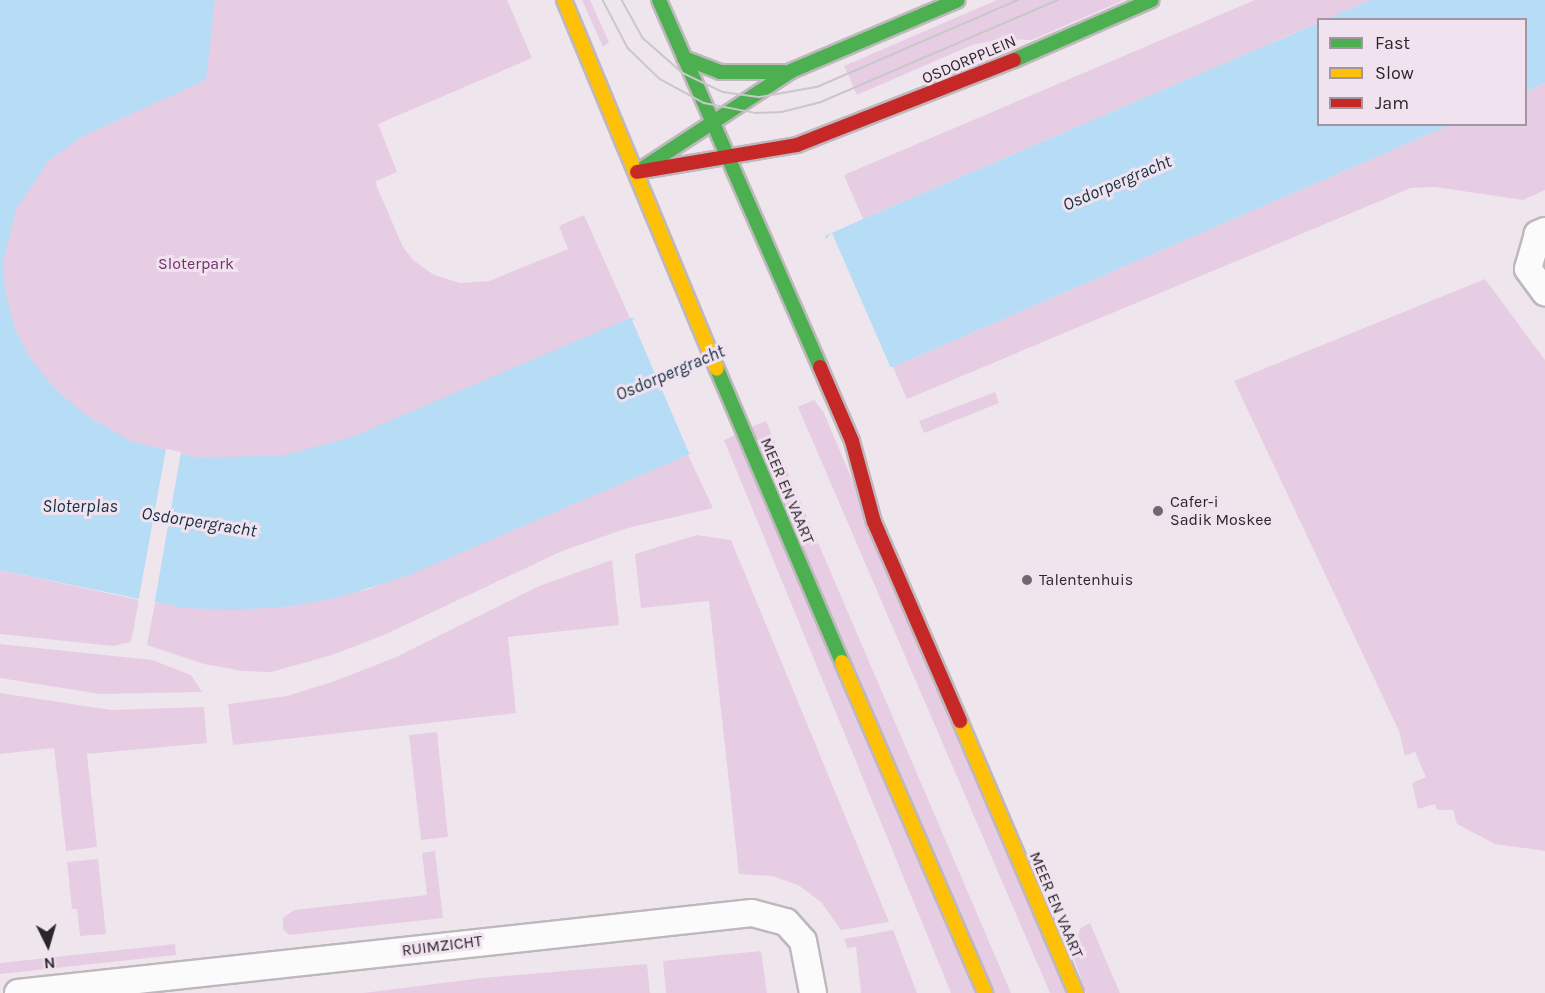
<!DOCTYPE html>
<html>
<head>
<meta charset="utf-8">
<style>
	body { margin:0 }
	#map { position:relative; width:1545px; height:993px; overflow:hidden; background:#eee6ec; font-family:Karla,sans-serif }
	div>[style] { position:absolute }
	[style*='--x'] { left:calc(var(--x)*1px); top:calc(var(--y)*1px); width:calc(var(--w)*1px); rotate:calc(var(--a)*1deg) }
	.green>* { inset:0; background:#e7cde4 }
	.water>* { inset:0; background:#b7dcf6 }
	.pier>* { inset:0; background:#eee6ec }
	.roads { filter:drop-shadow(2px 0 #beb8bd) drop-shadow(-2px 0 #beb8bd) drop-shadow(0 2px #beb8bd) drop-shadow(0 -2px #beb8bd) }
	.street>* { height:26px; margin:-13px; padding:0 13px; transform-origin:13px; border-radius:13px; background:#fcfbfc }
	.fast>* { height:14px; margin:-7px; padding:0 7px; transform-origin:7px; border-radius:7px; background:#4caf50 }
	.slow>* { height:14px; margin:-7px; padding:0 7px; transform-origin:7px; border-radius:7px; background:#ffc107 }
	.jam>* { height:14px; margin:-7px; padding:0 7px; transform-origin:7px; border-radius:7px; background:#c62828 }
	.tram>* { height:1.5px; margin:-0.75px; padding:0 0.75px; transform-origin:0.75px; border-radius:0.75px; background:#c9c7c8 }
	.dots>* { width:16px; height:16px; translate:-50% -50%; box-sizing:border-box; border:3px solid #f1e2ef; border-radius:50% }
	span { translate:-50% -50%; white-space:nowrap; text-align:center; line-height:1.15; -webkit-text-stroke:6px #f1e2ef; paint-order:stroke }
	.street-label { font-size:16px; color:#2b262b }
	.park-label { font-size:16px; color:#72316e }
	.poi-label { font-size:16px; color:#2b262b }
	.left { translate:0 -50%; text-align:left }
	.water-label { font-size:18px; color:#113143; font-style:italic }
	.legend { position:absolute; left:1317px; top:18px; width:210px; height:108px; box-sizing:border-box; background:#f1e2ef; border:2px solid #a297a1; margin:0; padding:8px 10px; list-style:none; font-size:18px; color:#2b262b }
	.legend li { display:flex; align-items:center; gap:12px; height:30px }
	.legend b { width:30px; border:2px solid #a297a1 }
	.north { position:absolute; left:18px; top:915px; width:60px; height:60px; -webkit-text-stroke:4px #f1e2ef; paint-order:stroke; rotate:175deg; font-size:16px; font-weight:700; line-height:24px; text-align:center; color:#2b262b }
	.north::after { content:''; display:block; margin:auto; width:21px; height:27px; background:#2b262b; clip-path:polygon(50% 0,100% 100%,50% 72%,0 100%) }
</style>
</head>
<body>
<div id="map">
	<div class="green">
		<i style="clip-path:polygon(102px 0,507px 0,532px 58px,378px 124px,397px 172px,376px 181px,377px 187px,403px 247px,413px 260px,434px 275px,460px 283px,489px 281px,568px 249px,559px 226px,584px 215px,630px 318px,272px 481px,133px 474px,0 351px,0 177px)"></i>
		<i style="clip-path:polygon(582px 0,590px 0,609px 42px,603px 47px)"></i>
		<i style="clip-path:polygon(997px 0,1124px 0,1032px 40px,1002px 39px,972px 45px,857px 95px,844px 66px)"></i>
		<i style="clip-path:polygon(1255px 0,1371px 0,863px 219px,844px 175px)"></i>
		<i style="clip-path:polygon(1545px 83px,1545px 190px,1523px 200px,1435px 187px,1411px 188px,907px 399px,893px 367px,1450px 125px,1526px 124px,1526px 92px)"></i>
		<i style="clip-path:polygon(1485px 279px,1545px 360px,1545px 851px,1495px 844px,1457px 824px,1453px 810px,1437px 810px,1435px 804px,1418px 809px,1412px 783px,1426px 777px,1415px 752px,1405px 756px,1399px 731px,1234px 381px)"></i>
		<i style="clip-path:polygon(995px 392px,999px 403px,924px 433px,919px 421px)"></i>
		<i style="clip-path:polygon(814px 400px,824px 413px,1068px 993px,1050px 993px,798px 407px)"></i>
		<i style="clip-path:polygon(766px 421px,1011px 993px,994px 993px,751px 427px)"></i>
		<i style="clip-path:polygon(735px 435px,975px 993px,951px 993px,724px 440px)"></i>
		<i style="clip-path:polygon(688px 455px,713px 508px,628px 528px,562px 551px,384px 635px,332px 655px,271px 672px,243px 671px,204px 664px,147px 645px,155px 603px,208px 609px,293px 606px,369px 589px)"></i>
		<i style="clip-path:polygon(697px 535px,731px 540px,889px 922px,841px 930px,821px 902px,798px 885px,772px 876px,739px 874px,709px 601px,641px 608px,635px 554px)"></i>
		<i style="clip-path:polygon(612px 560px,619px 625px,508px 637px,516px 713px,233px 745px,228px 704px,287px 696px,332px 682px,394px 658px,539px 586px)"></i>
		<i style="clip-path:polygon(0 570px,139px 600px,131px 642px,113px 646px,0 634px)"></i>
		<i style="clip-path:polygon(0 644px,152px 660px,191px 675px,202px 692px,100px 694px,0 678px)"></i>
		<i style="clip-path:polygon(0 693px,111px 710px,204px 707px,207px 743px,87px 754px,97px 847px,66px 851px,54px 748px,0 754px)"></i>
		<i style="clip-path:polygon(437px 732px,448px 837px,421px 840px,409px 735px)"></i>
		<i style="clip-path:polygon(435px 851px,443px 918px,289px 935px,283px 929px,283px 918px,294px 910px,427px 895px,422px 853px)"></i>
		<i style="clip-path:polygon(98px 859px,106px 934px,80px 936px,77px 909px,72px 909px,67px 862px)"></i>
		<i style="clip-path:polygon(1090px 923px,1120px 993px,1086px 993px,1070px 948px,1081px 928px)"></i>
		<i style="clip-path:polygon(893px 930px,917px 993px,861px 993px,856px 947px,847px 948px,844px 939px)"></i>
		<i style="clip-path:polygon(175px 944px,176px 955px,0 974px,0 963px)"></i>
		<i style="clip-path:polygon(761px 951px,767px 993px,666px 993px,663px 961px)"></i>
		<i style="clip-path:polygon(647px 964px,650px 993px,363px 993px,482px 978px)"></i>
	</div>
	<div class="water">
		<i style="clip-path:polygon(0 0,215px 0,206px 80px,85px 135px,49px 160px,16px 210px,3px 262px,5px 291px,15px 329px,31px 359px,55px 389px,83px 413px,130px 441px,199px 458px,285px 455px,352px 437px,630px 318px,642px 319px,821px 243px,826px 241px,825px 236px,863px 219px,1318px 23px,1318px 124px,1450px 125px,893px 367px,880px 366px,697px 446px,688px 455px,407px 576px,340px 597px,293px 606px,234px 610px,183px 608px,0 570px)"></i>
		<i style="clip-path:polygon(1371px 0,1545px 0,1545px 83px,1526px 92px,1526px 20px,1326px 19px)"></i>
	</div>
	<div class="pier">
		<i style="clip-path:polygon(832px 233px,890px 366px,861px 375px,689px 453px,632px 320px,821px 243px)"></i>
		<i style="clip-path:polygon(166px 449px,181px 452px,154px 606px,138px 603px)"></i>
	</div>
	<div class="roads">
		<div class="street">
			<i style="--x:1545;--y:231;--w:8;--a:157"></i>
			<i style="--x:1538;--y:234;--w:36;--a:106"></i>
			<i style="--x:1528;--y:269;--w:29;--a:54"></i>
			<i style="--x:18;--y:993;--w:738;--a:-6.22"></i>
			<i style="--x:752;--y:913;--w:35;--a:15"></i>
			<i style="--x:786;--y:922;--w:25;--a:48"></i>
			<i style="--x:803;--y:941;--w:53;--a:79.1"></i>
		</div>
		<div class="fast">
			<i style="--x:659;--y:0;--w:401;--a:66.3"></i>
			<i style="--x:684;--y:58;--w:39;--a:21"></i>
			<i style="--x:720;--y:72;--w:64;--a:0"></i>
			<i style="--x:1014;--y:60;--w:150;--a:-23.5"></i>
			<i style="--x:643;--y:168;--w:177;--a:-33.2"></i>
			<i style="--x:791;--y:71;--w:181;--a:-23"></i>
			<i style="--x:717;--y:369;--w:319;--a:66.9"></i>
		</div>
		<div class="slow">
			<i style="--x:564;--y:0;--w:399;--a:67.5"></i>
			<i style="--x:842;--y:662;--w:361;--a:66.6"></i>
			<i style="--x:960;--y:721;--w:296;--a:66.9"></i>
		</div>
		<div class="jam">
			<i style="--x:637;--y:172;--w:162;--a:-9.6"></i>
			<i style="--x:797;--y:145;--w:233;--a:-21.4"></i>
			<i style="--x:820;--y:367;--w:81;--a:66.6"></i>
			<i style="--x:852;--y:441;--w:84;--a:74.8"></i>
			<i style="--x:874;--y:522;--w:217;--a:66.6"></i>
		</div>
	</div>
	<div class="tram">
		<i style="--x:603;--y:0;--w:54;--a:62.5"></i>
		<i style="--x:628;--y:48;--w:45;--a:44.1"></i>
		<i style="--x:660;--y:79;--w:50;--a:28.6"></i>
		<i style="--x:704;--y:103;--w:53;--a:10.9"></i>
		<i style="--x:756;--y:113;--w:26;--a:-2"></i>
		<i style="--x:782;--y:112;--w:40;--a:-14.4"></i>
		<i style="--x:821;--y:102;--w:258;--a:-23.3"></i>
		<i style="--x:622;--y:0;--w:43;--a:61.1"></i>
		<i style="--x:643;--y:38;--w:53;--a:41.2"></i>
		<i style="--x:683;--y:73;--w:44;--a:25.4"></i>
		<i style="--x:723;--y:92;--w:37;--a:8"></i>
		<i style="--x:760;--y:97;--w:58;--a:-10"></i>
		<i style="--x:817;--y:87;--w:219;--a:-23.4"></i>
	</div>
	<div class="dots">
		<i style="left:1158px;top:511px;background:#6f696f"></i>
		<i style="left:1027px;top:580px;background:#6f696f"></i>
	</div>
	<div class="street-label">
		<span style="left:969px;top:60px;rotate:-23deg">OSDORPPLEIN</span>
		<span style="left:787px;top:491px;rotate:67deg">MEER EN VAART</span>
		<span style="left:1056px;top:905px;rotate:67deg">MEER EN VAART</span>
		<span style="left:442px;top:946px;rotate:-7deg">RUIMZICHT</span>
	</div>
	<div class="park-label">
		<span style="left:196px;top:264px">Sloterpark</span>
	</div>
	<div class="poi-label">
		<span class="left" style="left:1170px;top:511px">Cafer-i<br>Sadik Moskee</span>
		<span class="left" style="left:1039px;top:580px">Talentenhuis</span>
	</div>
	<div class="water-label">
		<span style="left:1117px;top:183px;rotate:-23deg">Osdorpergracht</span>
		<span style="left:670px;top:373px;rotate:-23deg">Osdorpergracht</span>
		<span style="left:80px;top:506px">Sloterplas</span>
		<span style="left:199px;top:522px;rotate:9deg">Osdorpergracht</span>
	</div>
	<ul class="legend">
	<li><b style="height:8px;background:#4caf50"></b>Fast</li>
	<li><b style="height:8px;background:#ffc107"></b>Slow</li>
	<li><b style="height:8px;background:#c62828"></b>Jam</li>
	</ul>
	<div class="north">N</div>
</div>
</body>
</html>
